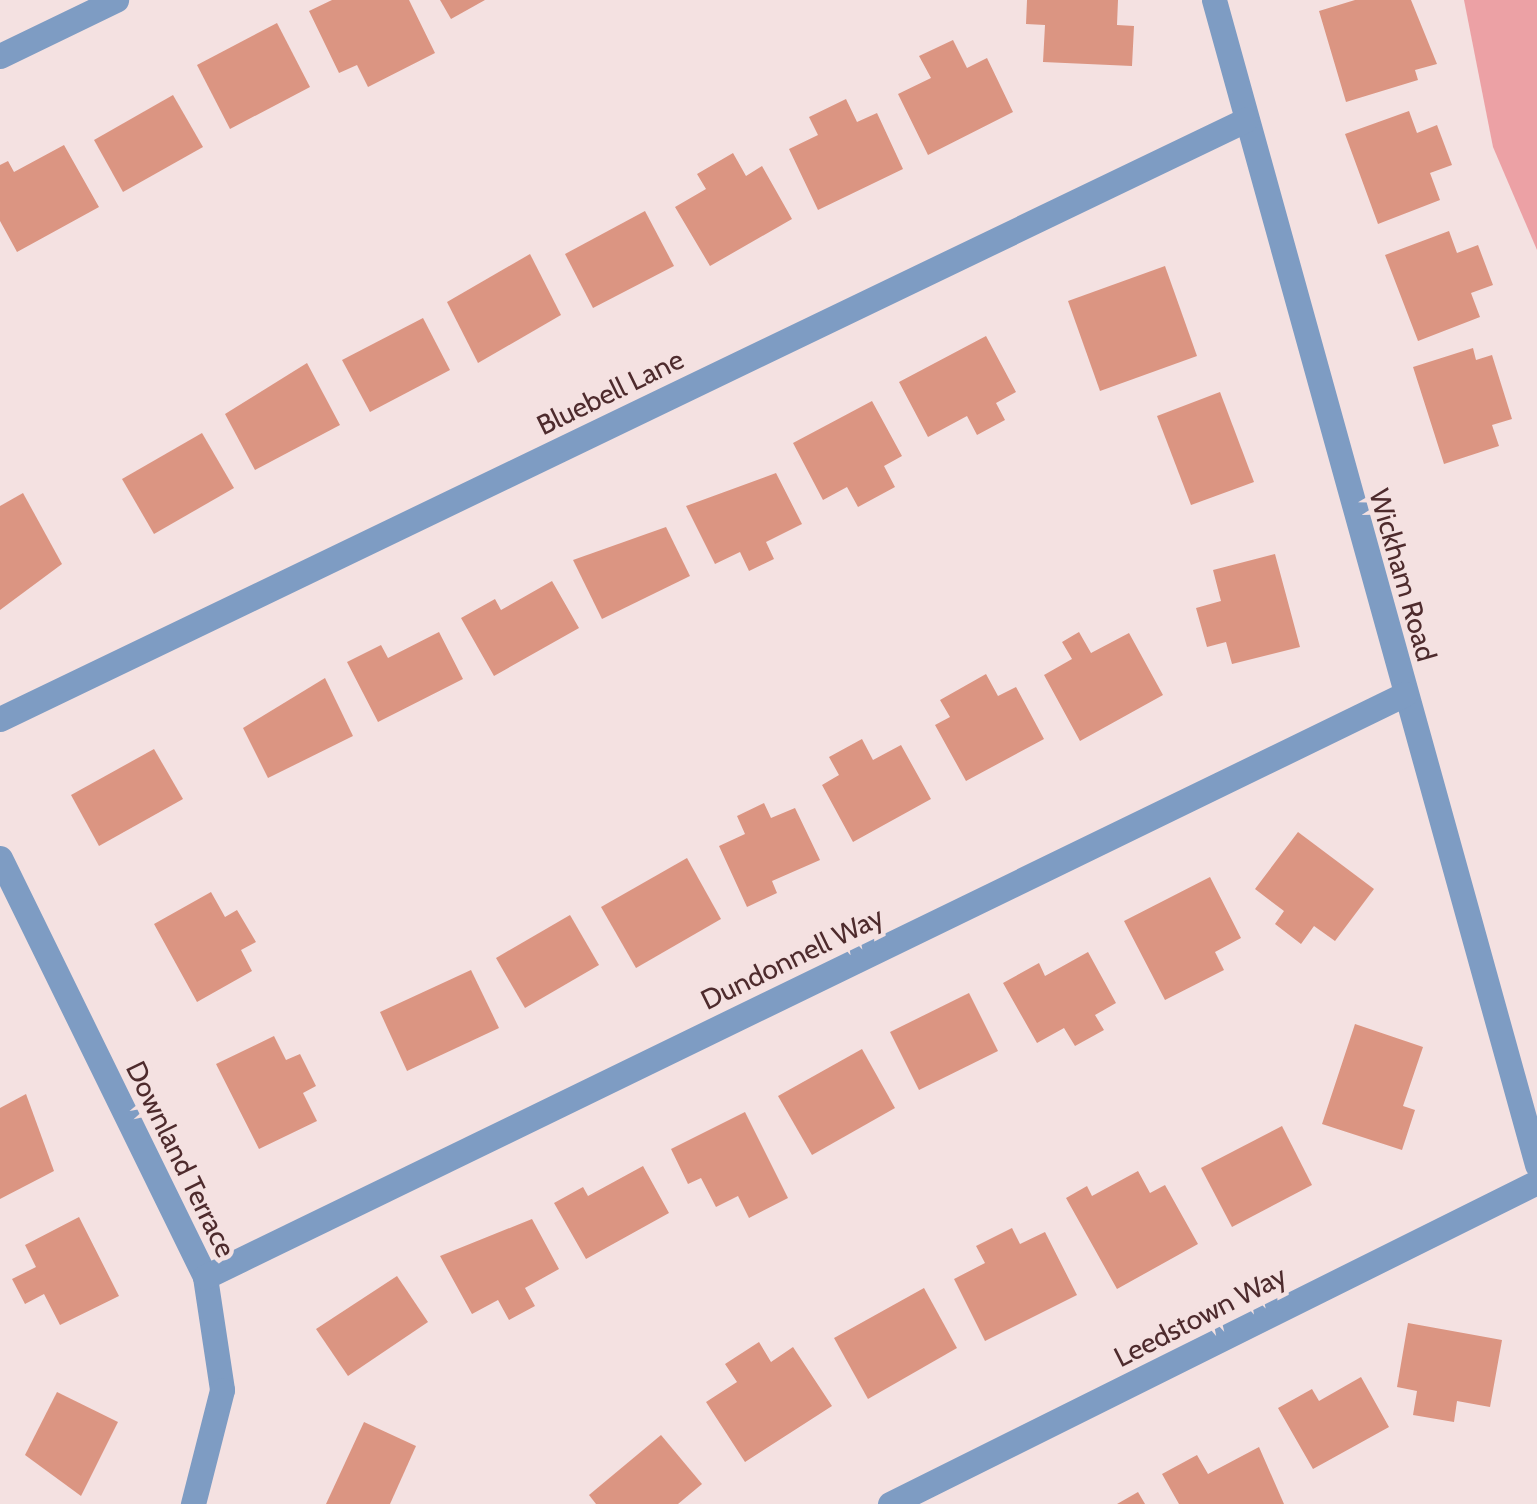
<!DOCTYPE html>
<html>
<head>
<meta charset="utf-8">
<style>
	body { margin:0 }
	#map { position:relative; width:1537px; height:1504px; overflow:hidden; background:#f4e1e1; font-family:Cabin,sans-serif }
	div>[style] { position:absolute }
	[style*='--x'] { left:calc(var(--x)*1px); top:calc(var(--y)*1px); width:calc(var(--w)*1px); rotate:calc(var(--a)*1deg) }
	.forest>* { inset:0; background:#eca1a5 }
	.building>* { inset:0; background:#db9582 }
	.minor>* { height:25px; margin:-12.5px; padding:0 12.5px; transform-origin:12.5px; border-radius:12.5px; background:#7e9cc3 }
	span { translate:-50% -50%; white-space:nowrap; text-align:center; line-height:1.15; -webkit-text-stroke:9px #f4e1e1; paint-order:stroke }
	.street-label { font-size:28px; color:#4e2b2d }
</style>
</head>
<body>
<div id="map">
	<div class="forest">
		<i style="clip-path:polygon(1464px 0,1537px 0,1537px 250px,1493px 147px)"></i>
	</div>
	<div class="building">
		<i style="clip-path:polygon(332px 0,409px 0,435px 53px,368px 87px,357px 65px,339px 73px,309px 11px)"></i>
		<i style="clip-path:polygon(440px 0,485px 0,451px 19px)"></i>
		<i style="clip-path:polygon(1027px 0,1118px 0,1117px 25px,1134px 26px,1132px 66px,1043px 62px,1045px 25px,1026px 24px)"></i>
		<i style="clip-path:polygon(1355px 0,1411px 0,1437px 64px,1415px 70px,1418px 80px,1346px 102px,1319px 11px)"></i>
		<i style="clip-path:polygon(277px 23px,310px 87px,230px 129px,197px 65px)"></i>
		<i style="clip-path:polygon(953px 40px,967px 68px,987px 58px,1013px 112px,928px 155px,898px 94px,931px 78px,919px 56px)"></i>
		<i style="clip-path:polygon(173px 95px,203px 147px,123px 192px,94px 140px)"></i>
		<i style="clip-path:polygon(846px 99px,857px 122px,877px 113px,903px 169px,818px 210px,789px 149px,818px 135px,809px 117px)"></i>
		<i style="clip-path:polygon(1409px 111px,1417px 133px,1437px 125px,1452px 165px,1430px 173px,1440px 200px,1378px 224px,1345px 134px)"></i>
		<i style="clip-path:polygon(64px 145px,99px 207px,17px 252px,0 221px,0 165px,8px 161px,14px 172px)"></i>
		<i style="clip-path:polygon(733px 153px,746px 176px,762px 166px,792px 219px,710px 266px,675px 207px,706px 189px,697px 174px)"></i>
		<i style="clip-path:polygon(645px 211px,674px 266px,593px 308px,565px 254px)"></i>
		<i style="clip-path:polygon(1449px 231px,1457px 253px,1478px 245px,1493px 285px,1471px 293px,1480px 317px,1418px 341px,1385px 255px)"></i>
		<i style="clip-path:polygon(530px 254px,561px 315px,478px 363px,447px 302px)"></i>
		<i style="clip-path:polygon(1165px 266px,1197px 356px,1100px 391px,1068px 301px)"></i>
		<i style="clip-path:polygon(423px 318px,450px 370px,370px 412px,342px 360px)"></i>
		<i style="clip-path:polygon(986px 336px,1016px 392px,996px 403px,1005px 420px,977px 435px,967px 416px,928px 437px,899px 382px)"></i>
		<i style="clip-path:polygon(1473px 348px,1476px 360px,1492px 355px,1512px 419px,1492px 425px,1499px 446px,1444px 464px,1413px 367px)"></i>
		<i style="clip-path:polygon(307px 363px,340px 425px,255px 470px,225px 414px)"></i>
		<i style="clip-path:polygon(1220px 392px,1254px 482px,1191px 505px,1157px 416px)"></i>
		<i style="clip-path:polygon(872px 401px,902px 456px,884px 466px,895px 487px,858px 507px,847px 487px,823px 500px,793px 443px)"></i>
		<i style="clip-path:polygon(202px 433px,234px 488px,154px 534px,122px 479px)"></i>
		<i style="clip-path:polygon(776px 473px,802px 524px,766px 542px,774px 559px,749px 571px,740px 552px,715px 564px,686px 506px)"></i>
		<i style="clip-path:polygon(23px 493px,62px 564px,0 610px,0 506px)"></i>
		<i style="clip-path:polygon(666px 527px,690px 576px,602px 619px,573px 560px)"></i>
		<i style="clip-path:polygon(1275px 554px,1300px 647px,1232px 664px,1226px 642px,1207px 647px,1196px 608px,1221px 601px,1213px 570px)"></i>
		<i style="clip-path:polygon(552px 581px,579px 628px,494px 676px,461px 618px,495px 599px,501px 610px)"></i>
		<i style="clip-path:polygon(439px 632px,463px 679px,378px 722px,347px 662px,381px 645px,388px 658px)"></i>
		<i style="clip-path:polygon(1079px 632px,1091px 653px,1129px 633px,1163px 695px,1080px 741px,1044px 675px,1072px 659px,1062px 642px)"></i>
		<i style="clip-path:polygon(986px 674px,998px 696px,1016px 687px,1044px 739px,966px 781px,935px 725px,950px 717px,940px 700px)"></i>
		<i style="clip-path:polygon(325px 678px,353px 736px,268px 778px,243px 728px)"></i>
		<i style="clip-path:polygon(862px 739px,873px 760px,901px 745px,931px 799px,853px 842px,822px 785px,839px 775px,829px 757px)"></i>
		<i style="clip-path:polygon(154px 749px,183px 799px,99px 846px,71px 795px)"></i>
		<i style="clip-path:polygon(764px 803px,771px 818px,795px 808px,820px 860px,772px 881px,777px 893px,747px 907px,719px 846px,745px 834px,737px 816px)"></i>
		<i style="clip-path:polygon(1298px 832px,1374px 889px,1335px 941px,1314px 926px,1301px 944px,1275px 924px,1284px 911px,1255px 889px)"></i>
		<i style="clip-path:polygon(687px 858px,721px 919px,636px 968px,601px 907px)"></i>
		<i style="clip-path:polygon(1210px 877px,1241px 938px,1215px 952px,1224px 970px,1165px 1000px,1124px 921px)"></i>
		<i style="clip-path:polygon(211px 892px,225px 917px,237px 910px,256px 942px,241px 950px,252px 971px,197px 1002px,154px 924px)"></i>
		<i style="clip-path:polygon(570px 915px,599px 965px,525px 1008px,496px 958px)"></i>
		<i style="clip-path:polygon(1088px 952px,1116px 1003px,1095px 1015px,1104px 1030px,1075px 1046px,1064px 1028px,1037px 1043px,1003px 983px,1039px 963px,1045px 976px)"></i>
		<i style="clip-path:polygon(471px 970px,499px 1028px,407px 1071px,380px 1012px)"></i>
		<i style="clip-path:polygon(969px 993px,998px 1051px,919px 1090px,890px 1032px)"></i>
		<i style="clip-path:polygon(1355px 1024px,1423px 1047px,1403px 1106px,1415px 1110px,1402px 1150px,1322px 1124px)"></i>
		<i style="clip-path:polygon(274px 1036px,286px 1060px,300px 1054px,316px 1086px,303px 1093px,317px 1121px,259px 1149px,216px 1064px)"></i>
		<i style="clip-path:polygon(862px 1049px,895px 1108px,812px 1155px,778px 1096px)"></i>
		<i style="clip-path:polygon(26px 1094px,54px 1171px,0 1199px,0 1108px)"></i>
		<i style="clip-path:polygon(745px 1112px,788px 1198px,749px 1218px,738px 1196px,716px 1207px,701px 1178px,688px 1184px,671px 1149px)"></i>
		<i style="clip-path:polygon(1282px 1126px,1312px 1185px,1232px 1227px,1201px 1168px)"></i>
		<i style="clip-path:polygon(643px 1166px,669px 1213px,586px 1259px,554px 1203px,583px 1187px,588px 1196px)"></i>
		<i style="clip-path:polygon(1138px 1171px,1150px 1193px,1165px 1185px,1198px 1244px,1117px 1289px,1066px 1198px,1087px 1186px,1092px 1196px)"></i>
		<i style="clip-path:polygon(79px 1217px,119px 1296px,60px 1325px,44px 1294px,25px 1304px,12px 1279px,36px 1267px,25px 1245px)"></i>
		<i style="clip-path:polygon(532px 1219px,559px 1269px,525px 1288px,535px 1306px,509px 1320px,498px 1300px,472px 1314px,440px 1256px)"></i>
		<i style="clip-path:polygon(1012px 1228px,1020px 1244px,1045px 1232px,1077px 1295px,985px 1341px,954px 1279px,985px 1263px,976px 1246px)"></i>
		<i style="clip-path:polygon(397px 1276px,428px 1322px,348px 1376px,316px 1329px)"></i>
		<i style="clip-path:polygon(924px 1288px,957px 1348px,868px 1399px,834px 1338px)"></i>
		<i style="clip-path:polygon(1408px 1323px,1502px 1340px,1490px 1407px,1457px 1401px,1454px 1422px,1413px 1415px,1417px 1391px,1397px 1387px)"></i>
		<i style="clip-path:polygon(759px 1342px,771px 1362px,793px 1347px,832px 1406px,745px 1462px,706px 1402px,737px 1382px,725px 1364px)"></i>
		<i style="clip-path:polygon(1361px 1377px,1389px 1427px,1313px 1469px,1278px 1408px,1312px 1389px,1319px 1401px)"></i>
		<i style="clip-path:polygon(57px 1392px,118px 1422px,81px 1496px,25px 1455px)"></i>
		<i style="clip-path:polygon(364px 1422px,416px 1446px,390px 1504px,326px 1504px)"></i>
		<i style="clip-path:polygon(661px 1435px,702px 1484px,678px 1504px,596px 1504px,589px 1495px)"></i>
		<i style="clip-path:polygon(1259px 1447px,1284px 1504px,1179px 1504px,1162px 1474px,1197px 1455px,1208px 1474px)"></i>
		<i style="clip-path:polygon(1138px 1492px,1145px 1504px,1117px 1504px)"></i>
	</div>
	<div class="minor">
		<i style="--x:1214;--y:0;--w:1209;--a:74.5"></i>
		<i style="--x:0;--y:56;--w:129;--a:-25.8"></i>
		<i style="--x:0;--y:719;--w:1382;--a:-25.69"></i>
		<i style="--x:0;--y:858;--w:466;--a:63.9"></i>
		<i style="--x:205;--y:1277;--w:114;--a:81.4"></i>
		<i style="--x:222;--y:1390;--w:118;--a:104.3"></i>
		<i style="--x:205;--y:1277;--w:1334;--a:-25.91"></i>
		<i style="--x:890;--y:1504;--w:723;--a:-26.46"></i>
	</div>
	<div class="street-label">
		<span style="left:610px;top:392px;rotate:-26deg">Bluebell Lane</span>
		<span style="left:1403px;top:575px;rotate:74deg">Wickham Road</span>
		<span style="left:792px;top:958px;rotate:-26deg">Dundonnell Way</span>
		<span style="left:181px;top:1159px;rotate:64deg">Downland Terrace</span>
		<span style="left:1200px;top:1316px;rotate:-27deg">Leedstown Way</span>
	</div>
</div>
</body>
</html>
